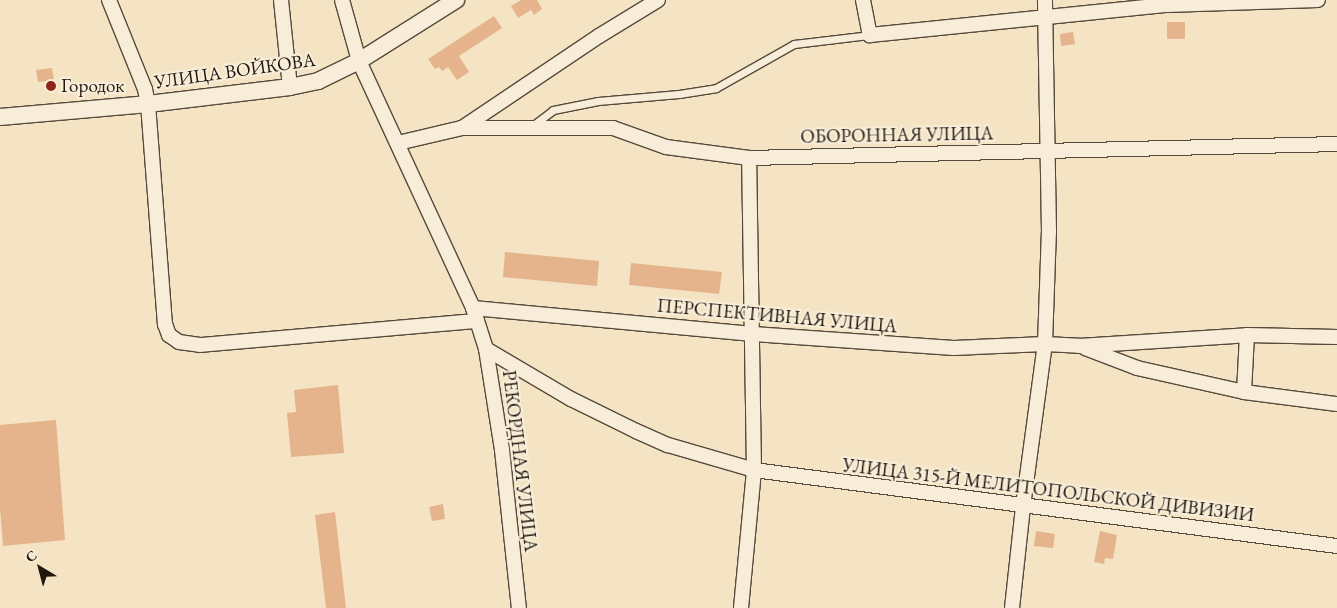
<!DOCTYPE html>
<html>
<head>
<meta charset="utf-8">
<style>
	body { margin:0 }
	#map { position:relative; width:1337px; height:608px; overflow:hidden; background:#f4e4c3; font-family:"EB Garamond",serif }
	div>[style] { position:absolute }
	[style*='--x'] { left:calc(var(--x)*1px); top:calc(var(--y)*1px); width:calc(var(--w)*1px); rotate:calc(var(--a)*1deg) }
	.building>* { inset:0; background:#e5b38c }
	.roads { filter:drop-shadow(1px 0 #564a3c) drop-shadow(-1px 0 #564a3c) drop-shadow(0 1px #564a3c) drop-shadow(0 -1px #564a3c) }
	.service>* { height:7px; margin:-3.5px; padding:0 3.5px; transform-origin:3.5px; border-radius:3.5px; background:#f8edd8 }
	.minor>* { height:14px; margin:-7px; padding:0 7px; transform-origin:7px; border-radius:7px; background:#f8edd8 }
	.tertiary>* { height:16px; margin:-8px; padding:0 8px; transform-origin:8px; border-radius:8px; background:#f8edd8 }
	.dots>* { width:14px; height:14px; translate:-50% -50%; box-sizing:border-box; border:2px solid #f8edd8; border-radius:50% }
	span { translate:-50% -50%; white-space:nowrap; text-align:center; line-height:1.15; -webkit-text-stroke:4.5px #f8edd8; paint-order:stroke }
	.street-label { font-size:19px; color:#21170f }
	.poi-label { font-size:19px; color:#21170f }
	.left { translate:0 -50%; text-align:left }
	.north { position:absolute; left:15px; top:543px; width:50px; height:50px; -webkit-text-stroke:4px #f8edd8; paint-order:stroke; rotate:323deg; font-size:14px; font-weight:700; line-height:20px; text-align:center; color:#21170f }
	.north::after { content:''; display:block; margin:auto; width:18px; height:22px; background:#21170f; clip-path:polygon(50% 0,100% 100%,50% 72%,0 100%) }
</style>
</head>
<body>
<div id="map">
	<div class="building">
		<i style="clip-path:polygon(521px 0,537px 0,542px 9px,534px 15px,531px 10px,518px 18px,511px 6px)"></i>
		<i style="clip-path:polygon(494px 16px,502px 28px,459px 56px,469px 72px,457px 80px,448px 67px,442px 71px,439px 67px,435px 69px,428px 59px)"></i>
		<i style="clip-path:polygon(1167px 22px,1185px 22px,1185px 39px,1167px 39px)"></i>
		<i style="clip-path:polygon(1073px 32px,1075px 44px,1061px 46px,1060px 34px)"></i>
		<i style="clip-path:polygon(52px 68px,54px 80px,38px 82px,36px 70px)"></i>
		<i style="clip-path:polygon(505px 252px,599px 261px,597px 286px,503px 277px)"></i>
		<i style="clip-path:polygon(631px 263px,722px 272px,719px 294px,629px 285px)"></i>
		<i style="clip-path:polygon(338px 385px,344px 453px,291px 457px,287px 413px,296px 412px,294px 390px)"></i>
		<i style="clip-path:polygon(56px 420px,65px 540px,3px 546px,0 508px,0 425px)"></i>
		<i style="clip-path:polygon(443px 504px,445px 519px,432px 521px,429px 507px)"></i>
		<i style="clip-path:polygon(335px 512px,346px 608px,326px 608px,315px 515px)"></i>
		<i style="clip-path:polygon(1036px 531px,1055px 534px,1053px 548px,1034px 546px)"></i>
		<i style="clip-path:polygon(1100px 531px,1117px 535px,1113px 559px,1105px 558px,1104px 564px,1094px 562px)"></i>
	</div>
	<div class="roads">
		<div class="service">
			<i style="--x:532;--y:126;--w:26;--a:-37"></i>
			<i style="--x:553;--y:110;--w:46;--a:-11.3"></i>
			<i style="--x:598;--y:101;--w:81;--a:-4.9"></i>
			<i style="--x:679;--y:94;--w:37;--a:-9"></i>
			<i style="--x:716;--y:88;--w:90;--a:-29.4"></i>
			<i style="--x:794;--y:44;--w:77;--a:-6.8"></i>
		</div>
		<div class="minor">
			<i style="--x:109;--y:0;--w:96;--a:68"></i>
			<i style="--x:145;--y:89;--w:15;--a:79"></i>
			<i style="--x:148;--y:104;--w:221;--a:85.6"></i>
			<i style="--x:165;--y:324;--w:12;--a:70"></i>
			<i style="--x:169;--y:335;--w:12;--a:35"></i>
			<i style="--x:179;--y:342;--w:21;--a:8"></i>
			<i style="--x:200;--y:345;--w:278;--a:-5"></i>
			<i style="--x:281;--y:0;--w:87;--a:84.1"></i>
			<i style="--x:342;--y:0;--w:63;--a:74.4"></i>
			<i style="--x:359;--y:61;--w:272;--a:65.2"></i>
			<i style="--x:473;--y:308;--w:43;--a:72.4"></i>
			<i style="--x:486;--y:349;--w:102;--a:81"></i>
			<i style="--x:502;--y:450;--w:159;--a:83.9"></i>
			<i style="--x:863;--y:0;--w:36;--a:79"></i>
			<i style="--x:870;--y:35;--w:299;--a:-5.8"></i>
			<i style="--x:1167;--y:5;--w:151;--a:-1.9"></i>
			<i style="--x:462;--y:128;--w:151;--a:0"></i>
			<i style="--x:613;--y:128;--w:56;--a:19.7"></i>
			<i style="--x:666;--y:147;--w:84;--a:7.5"></i>
			<i style="--x:749;--y:158;--w:588;--a:-1.36"></i>
			<i style="--x:398;--y:143;--w:66;--a:-13.2"></i>
			<i style="--x:462;--y:128;--w:165;--a:-33.9"></i>
			<i style="--x:599;--y:36;--w:69;--a:-31.4"></i>
			<i style="--x:473;--y:308;--w:281;--a:5.3"></i>
			<i style="--x:753;--y:334;--w:201;--a:4"></i>
			<i style="--x:954;--y:348;--w:91;--a:-2.5"></i>
			<i style="--x:1045;--y:344;--w:34;--a:3"></i>
			<i style="--x:1079;--y:346;--w:168;--a:-3.7"></i>
			<i style="--x:1247;--y:335;--w:90;--a:1.3"></i>
			<i style="--x:1085;--y:348;--w:56;--a:21"></i>
			<i style="--x:1137;--y:368;--w:110;--a:12.6"></i>
			<i style="--x:1244;--y:392;--w:94;--a:7.4"></i>
			<i style="--x:486;--y:349;--w:99;--a:30.5"></i>
			<i style="--x:571;--y:399;--w:72;--a:26.2"></i>
			<i style="--x:636;--y:431;--w:35;--a:24"></i>
			<i style="--x:668;--y:445;--w:90;--a:16.2"></i>
			<i style="--x:754;--y:470;--w:588;--a:7.43"></i>
			<i style="--x:1244;--y:392;--w:57;--a:-87"></i>
			<i style="--x:741;--y:608;--w:139;--a:-84.6"></i>
			<i style="--x:754;--y:470;--w:312;--a:-90.9"></i>
			<i style="--x:1012;--y:608;--w:103;--a:-83.8"></i>
			<i style="--x:1023;--y:506;--w:163;--a:-82.3"></i>
			<i style="--x:1045;--y:344;--w:112;--a:-88"></i>
			<i style="--x:1049;--y:232;--w:232;--a:-91"></i>
		</div>
		<div class="tertiary">
			<i style="--x:0;--y:117;--w:149;--a:-5"></i>
			<i style="--x:148;--y:104;--w:143;--a:-6.8"></i>
			<i style="--x:290;--y:87;--w:29;--a:-12"></i>
			<i style="--x:318;--y:81;--w:46;--a:-26"></i>
			<i style="--x:359;--y:61;--w:115;--a:-32.2"></i>
		</div>
	</div>
	<div class="dots">
		<i style="left:51px;top:86px;background:#8f2418"></i>
	</div>
	<div class="street-label">
		<span style="left:235px;top:71px;rotate:-8deg">УЛИЦА ВОЙКОВА</span>
		<span style="left:897px;top:135px;rotate:-1deg">ОБОРОННАЯ УЛИЦА</span>
		<span style="left:777px;top:316px;rotate:5deg">ПЕРСПЕКТИВНАЯ УЛИЦА</span>
		<span style="left:520px;top:461px;rotate:83deg">РЕКОРДНАЯ УЛИЦА</span>
		<span style="left:1048px;top:490px;rotate:7deg">УЛИЦА 315-Й МЕЛИТОПОЛЬСКОЙ ДИВИЗИИ</span>
	</div>
	<div class="poi-label">
		<span class="left" style="left:61px;top:86px">Городок</span>
	</div>
	<div class="north">С</div>
</div>
</body>
</html>
